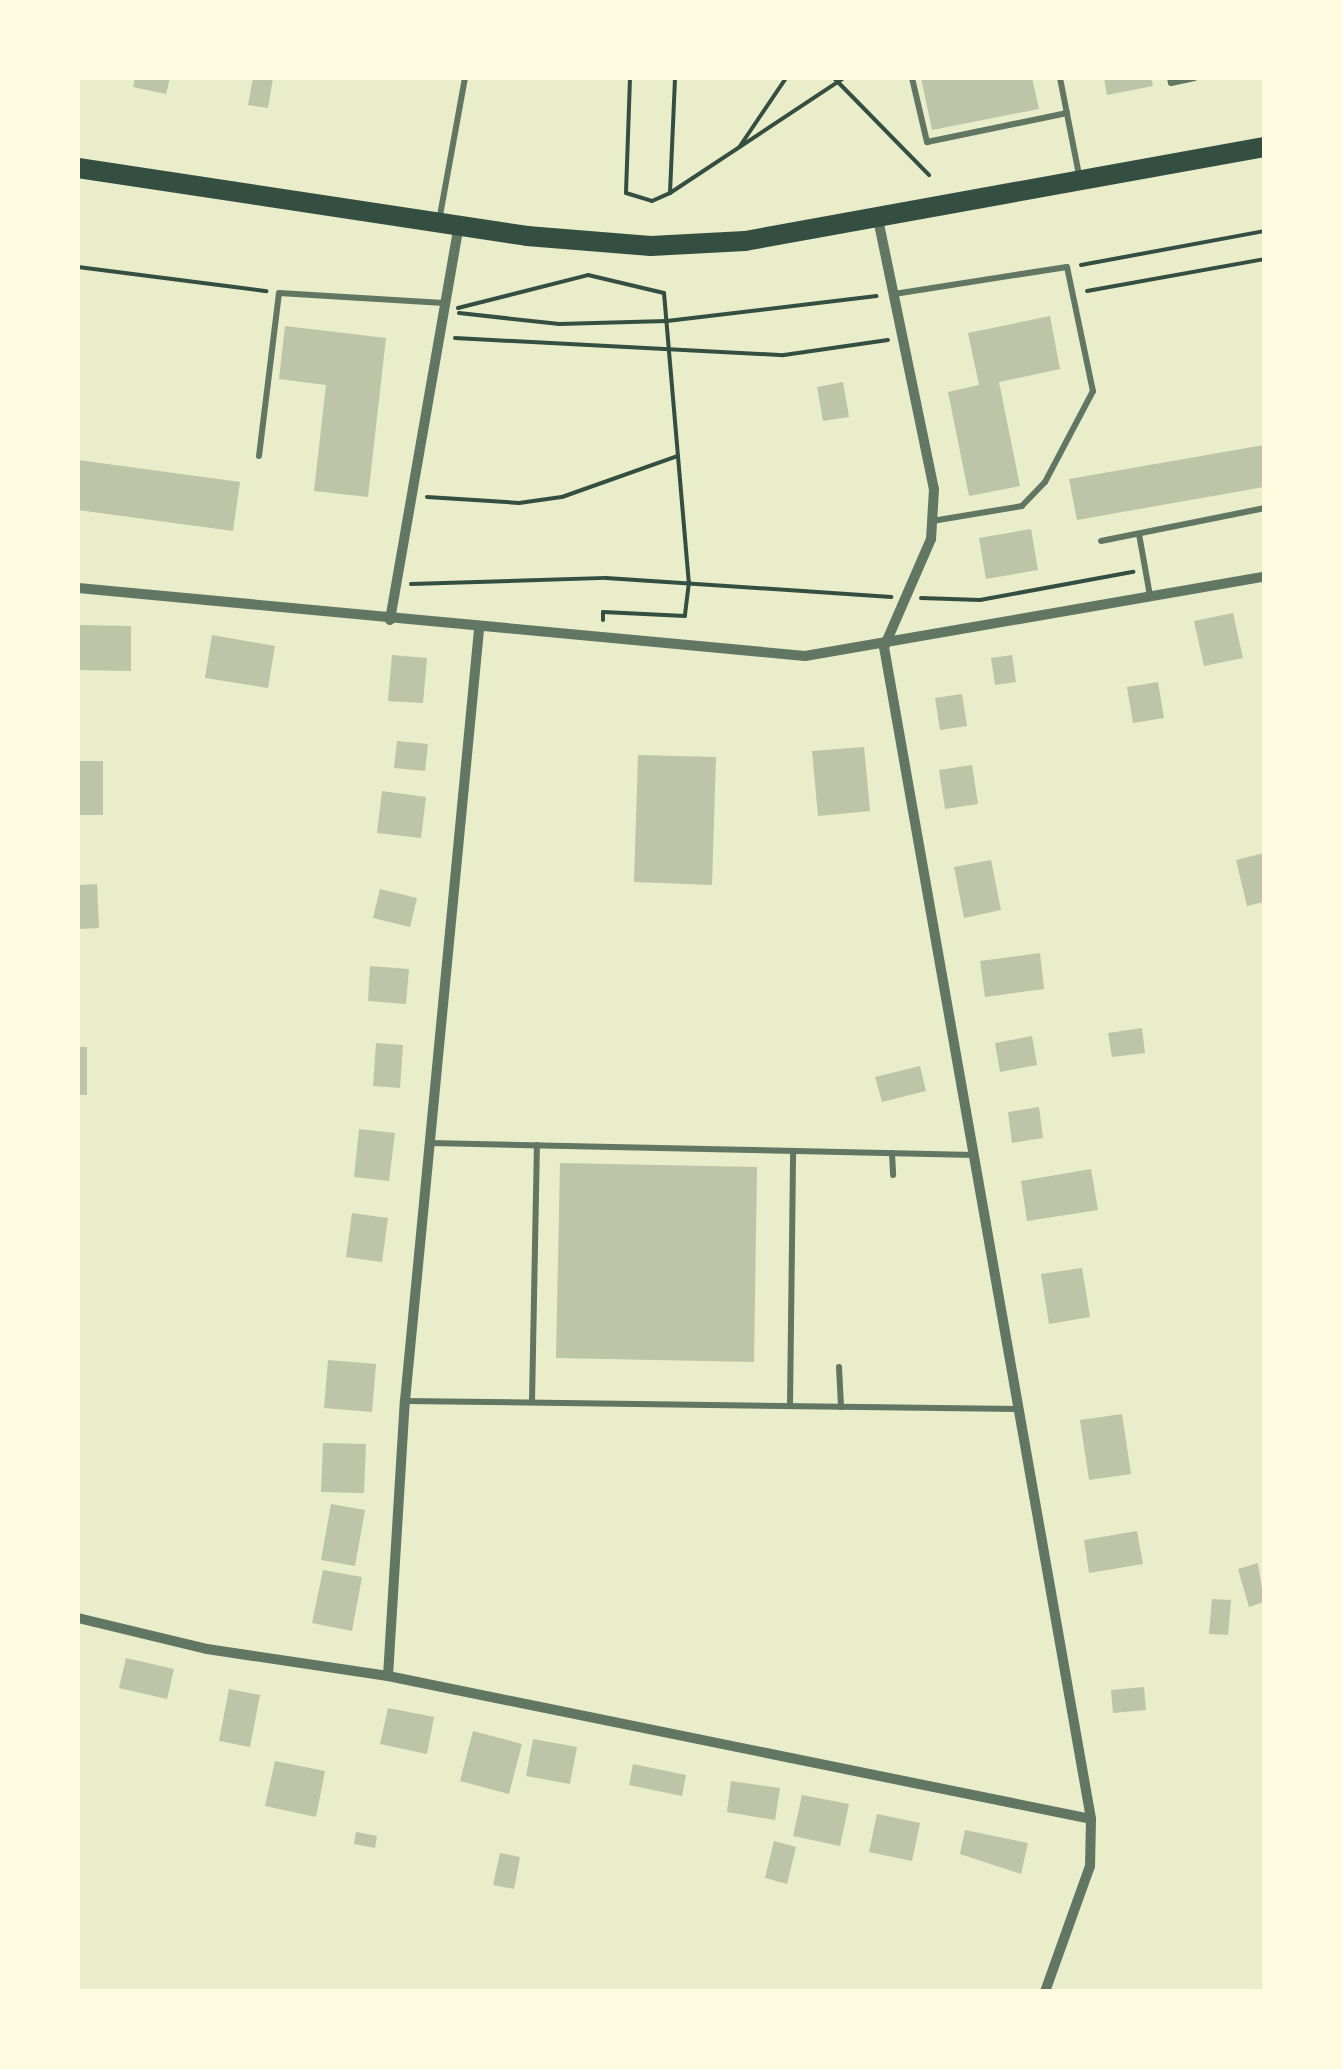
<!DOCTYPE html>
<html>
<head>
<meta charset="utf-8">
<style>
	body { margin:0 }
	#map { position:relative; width:1342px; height:2069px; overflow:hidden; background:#e9edc9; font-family:"Times New Roman",serif }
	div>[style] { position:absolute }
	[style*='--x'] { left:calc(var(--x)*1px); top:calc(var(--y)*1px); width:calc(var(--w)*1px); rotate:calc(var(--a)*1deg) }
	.building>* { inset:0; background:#bcc5a7 }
	.path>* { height:4px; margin:-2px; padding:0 2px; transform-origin:2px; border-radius:2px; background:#344e41 }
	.service>* { height:6px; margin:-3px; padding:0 3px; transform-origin:3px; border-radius:3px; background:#617663 }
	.minor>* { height:10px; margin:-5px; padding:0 5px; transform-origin:5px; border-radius:5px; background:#617663 }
	.primary>* { height:20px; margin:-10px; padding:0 10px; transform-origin:10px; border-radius:10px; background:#344e41 }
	span { translate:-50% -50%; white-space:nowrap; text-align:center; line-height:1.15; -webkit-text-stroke:10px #fefae0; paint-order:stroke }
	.frame { position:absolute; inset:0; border:80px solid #fefae0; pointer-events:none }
</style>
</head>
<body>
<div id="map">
	<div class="building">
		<i style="clip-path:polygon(135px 78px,170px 78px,166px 94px,133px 87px)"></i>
		<i style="clip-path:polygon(253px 78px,273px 78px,268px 108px,248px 105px)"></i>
		<i style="clip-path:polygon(921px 78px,1032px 78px,1039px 109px,932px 130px)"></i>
		<i style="clip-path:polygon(1104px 78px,1151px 78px,1153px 86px,1107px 95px)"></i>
		<i style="clip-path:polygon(1050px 316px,1060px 369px,999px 382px,1020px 486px,969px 496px,948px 392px,979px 385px,968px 333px)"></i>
		<i style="clip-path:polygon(285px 326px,386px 338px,368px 497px,314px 491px,326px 385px,279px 379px)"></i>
		<i style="clip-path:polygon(843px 382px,849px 417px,823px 421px,817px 387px)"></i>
		<i style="clip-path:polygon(1264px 445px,1264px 487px,1077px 520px,1069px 479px)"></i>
		<i style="clip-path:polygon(78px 460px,240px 482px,233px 531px,78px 510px)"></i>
		<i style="clip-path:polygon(1031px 529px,1038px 570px,986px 579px,979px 538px)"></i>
		<i style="clip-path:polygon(1233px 613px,1243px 658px,1204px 666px,1194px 621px)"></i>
		<i style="clip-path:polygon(78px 625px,131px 626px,131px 671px,78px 670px)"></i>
		<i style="clip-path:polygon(212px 635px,275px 646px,268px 688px,205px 678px)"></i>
		<i style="clip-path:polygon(392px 655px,427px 658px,423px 703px,388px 701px)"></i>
		<i style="clip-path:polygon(1012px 655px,1016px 682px,995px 685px,991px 658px)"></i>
		<i style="clip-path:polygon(1158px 682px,1164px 718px,1133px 723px,1127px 687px)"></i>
		<i style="clip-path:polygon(962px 694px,967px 726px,940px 730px,935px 698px)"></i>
		<i style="clip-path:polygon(397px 741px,428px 744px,425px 771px,394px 768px)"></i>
		<i style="clip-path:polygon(864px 747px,870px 811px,818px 816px,812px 751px)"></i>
		<i style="clip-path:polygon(638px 755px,716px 757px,712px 885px,634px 882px)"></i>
		<i style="clip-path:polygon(78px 761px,103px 761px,103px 815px,78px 815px)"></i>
		<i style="clip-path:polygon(972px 765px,978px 804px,945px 809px,939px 770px)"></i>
		<i style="clip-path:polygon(382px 791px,426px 797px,421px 838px,377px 833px)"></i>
		<i style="clip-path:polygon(1264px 853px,1264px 902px,1247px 906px,1236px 860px)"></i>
		<i style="clip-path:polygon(991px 860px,1001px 910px,964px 918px,954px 867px)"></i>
		<i style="clip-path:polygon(97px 884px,99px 928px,78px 929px,78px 885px)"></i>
		<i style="clip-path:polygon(380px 889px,417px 898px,410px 927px,373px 918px)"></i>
		<i style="clip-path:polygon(1040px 953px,1044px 989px,985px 997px,980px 961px)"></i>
		<i style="clip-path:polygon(370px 966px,409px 969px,406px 1004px,368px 1001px)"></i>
		<i style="clip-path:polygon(1142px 1028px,1145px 1053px,1112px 1057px,1108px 1033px)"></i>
		<i style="clip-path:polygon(1032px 1036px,1037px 1065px,1000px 1072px,995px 1043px)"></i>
		<i style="clip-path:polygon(376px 1043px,403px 1045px,400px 1088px,373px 1086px)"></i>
		<i style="clip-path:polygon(78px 1047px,87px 1047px,87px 1095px,78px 1095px)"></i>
		<i style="clip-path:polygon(920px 1066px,926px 1091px,882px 1102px,875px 1077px)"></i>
		<i style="clip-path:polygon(1039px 1107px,1043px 1138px,1012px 1143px,1008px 1112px)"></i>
		<i style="clip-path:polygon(359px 1129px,395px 1133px,389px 1181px,354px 1177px)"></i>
		<i style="clip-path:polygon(560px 1163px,757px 1167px,754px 1362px,556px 1358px)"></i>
		<i style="clip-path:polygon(1091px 1169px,1098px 1210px,1027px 1221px,1021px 1181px)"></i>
		<i style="clip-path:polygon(352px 1213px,388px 1218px,382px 1262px,346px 1257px)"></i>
		<i style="clip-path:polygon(1082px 1268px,1090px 1317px,1049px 1324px,1041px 1274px)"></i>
		<i style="clip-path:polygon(328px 1360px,376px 1364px,372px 1412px,324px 1408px)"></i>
		<i style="clip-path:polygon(1122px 1414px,1131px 1474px,1089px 1480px,1080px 1420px)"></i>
		<i style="clip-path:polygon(323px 1443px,366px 1444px,364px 1493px,321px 1492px)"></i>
		<i style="clip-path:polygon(331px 1504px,365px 1510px,355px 1566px,321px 1560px)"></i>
		<i style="clip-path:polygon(1137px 1531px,1143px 1564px,1089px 1573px,1084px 1540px)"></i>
		<i style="clip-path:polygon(1258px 1563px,1264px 1602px,1249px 1607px,1238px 1569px)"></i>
		<i style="clip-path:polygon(323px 1570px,362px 1577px,352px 1631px,312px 1623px)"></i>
		<i style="clip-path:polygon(1212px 1599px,1231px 1600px,1228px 1635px,1209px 1634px)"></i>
		<i style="clip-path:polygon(126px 1658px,174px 1669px,167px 1699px,119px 1688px)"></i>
		<i style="clip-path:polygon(1144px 1687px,1146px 1710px,1113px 1713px,1111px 1690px)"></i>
		<i style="clip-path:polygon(229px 1689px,260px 1695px,250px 1747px,219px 1741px)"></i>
		<i style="clip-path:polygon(388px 1708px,434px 1717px,427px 1754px,380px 1744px)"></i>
		<i style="clip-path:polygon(473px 1731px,522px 1744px,509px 1794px,460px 1781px)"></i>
		<i style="clip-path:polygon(533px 1739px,577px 1747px,570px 1784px,526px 1776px)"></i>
		<i style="clip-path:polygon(275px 1761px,325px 1771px,316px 1817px,265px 1806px)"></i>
		<i style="clip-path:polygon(633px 1764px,686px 1775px,682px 1796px,629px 1785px)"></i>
		<i style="clip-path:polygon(731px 1781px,780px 1788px,775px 1820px,727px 1812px)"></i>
		<i style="clip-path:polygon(802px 1795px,849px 1804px,840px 1846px,793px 1836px)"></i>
		<i style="clip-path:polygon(877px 1814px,920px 1823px,912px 1861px,869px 1852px)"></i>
		<i style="clip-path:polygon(965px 1830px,1028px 1843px,1021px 1874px,960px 1854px)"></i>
		<i style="clip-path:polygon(356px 1832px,377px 1836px,375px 1848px,354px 1844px)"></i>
		<i style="clip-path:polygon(774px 1841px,796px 1847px,787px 1884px,765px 1878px)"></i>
		<i style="clip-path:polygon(500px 1853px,520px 1857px,514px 1889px,493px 1885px)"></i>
	</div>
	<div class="path">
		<i style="--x:630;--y:78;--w:115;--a:92"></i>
		<i style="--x:626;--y:193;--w:27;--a:17"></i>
		<i style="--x:652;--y:201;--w:20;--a:-24"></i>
		<i style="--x:670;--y:193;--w:115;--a:-87.5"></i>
		<i style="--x:834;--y:78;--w:136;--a:45.6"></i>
		<i style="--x:740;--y:146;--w:82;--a:-55.9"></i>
		<i style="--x:670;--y:193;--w:209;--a:-33.5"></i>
		<i style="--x:1081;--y:265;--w:186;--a:-10.5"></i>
		<i style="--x:78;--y:267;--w:190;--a:7.3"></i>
		<i style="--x:1087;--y:291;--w:180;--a:-10.2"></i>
		<i style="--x:458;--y:308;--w:134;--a:-14.2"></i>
		<i style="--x:588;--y:275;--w:78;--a:13.3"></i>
		<i style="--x:664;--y:293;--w:290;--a:85.1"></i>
		<i style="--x:689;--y:582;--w:34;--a:97"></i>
		<i style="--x:685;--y:616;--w:82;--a:-177.2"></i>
		<i style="--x:603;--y:612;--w:8;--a:90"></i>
		<i style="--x:459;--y:313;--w:101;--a:6.3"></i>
		<i style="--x:559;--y:324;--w:108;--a:-1.6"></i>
		<i style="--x:667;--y:321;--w:211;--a:-6.8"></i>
		<i style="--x:455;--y:338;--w:329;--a:3"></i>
		<i style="--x:784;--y:355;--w:105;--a:-8.2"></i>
		<i style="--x:427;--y:497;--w:92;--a:3.7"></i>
		<i style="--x:519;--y:503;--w:43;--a:-7.9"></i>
		<i style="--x:562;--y:497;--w:123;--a:-19.5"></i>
		<i style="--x:411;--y:584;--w:195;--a:-1.8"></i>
		<i style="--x:606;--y:578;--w:286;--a:3.8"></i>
		<i style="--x:921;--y:598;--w:59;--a:1.9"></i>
		<i style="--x:980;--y:600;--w:156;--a:-10.4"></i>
	</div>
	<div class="service">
		<i style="--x:912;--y:78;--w:66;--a:76.8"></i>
		<i style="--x:927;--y:142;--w:143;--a:-11.7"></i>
		<i style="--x:1060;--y:78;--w:99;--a:78.9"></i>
		<i style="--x:1170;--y:78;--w:5;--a:79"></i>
		<i style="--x:1171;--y:83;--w:24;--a:-12"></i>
		<i style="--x:439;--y:221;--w:145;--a:-79.7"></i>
		<i style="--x:894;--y:294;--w:175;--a:-8.9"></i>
		<i style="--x:1067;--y:267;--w:127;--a:78.2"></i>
		<i style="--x:1093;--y:391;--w:103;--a:117.8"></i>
		<i style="--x:1045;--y:482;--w:33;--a:134"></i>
		<i style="--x:1022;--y:506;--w:91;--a:170.5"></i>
		<i style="--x:259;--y:456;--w:164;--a:-83"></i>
		<i style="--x:279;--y:293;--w:165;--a:3.5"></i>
		<i style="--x:1139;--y:534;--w:63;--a:79.9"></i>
		<i style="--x:1101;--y:541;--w:166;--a:-11.4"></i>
		<i style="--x:430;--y:1143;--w:544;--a:1.26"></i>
		<i style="--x:892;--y:1153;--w:22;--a:87"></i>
		<i style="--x:839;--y:1367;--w:40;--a:87.1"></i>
		<i style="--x:405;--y:1401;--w:614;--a:0.75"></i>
		<i style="--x:532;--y:1402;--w:257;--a:-88.9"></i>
		<i style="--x:790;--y:1406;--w:255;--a:-89.3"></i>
	</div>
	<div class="minor">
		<i style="--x:878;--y:219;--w:276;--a:78.3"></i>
		<i style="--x:934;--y:489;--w:50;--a:93.4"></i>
		<i style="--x:931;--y:539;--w:118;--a:113.5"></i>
		<i style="--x:884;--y:647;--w:1190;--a:79.98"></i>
		<i style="--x:1091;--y:1819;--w:47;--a:91.2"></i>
		<i style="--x:1090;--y:1866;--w:134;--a:109.7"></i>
		<i style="--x:78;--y:588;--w:730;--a:5.34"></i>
		<i style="--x:805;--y:656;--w:466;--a:-9.8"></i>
		<i style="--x:390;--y:620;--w:400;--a:-80.1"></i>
		<i style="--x:78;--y:1618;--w:133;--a:13.5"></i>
		<i style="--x:207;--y:1649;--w:183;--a:8.5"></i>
		<i style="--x:388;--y:1676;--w:717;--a:11.5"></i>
		<i style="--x:388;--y:1676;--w:276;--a:-86.5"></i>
		<i style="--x:405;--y:1401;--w:775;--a:-84.52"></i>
	</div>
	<div class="primary">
		<i style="--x:78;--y:168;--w:454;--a:8.6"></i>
		<i style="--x:527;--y:236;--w:124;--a:4.6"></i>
		<i style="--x:651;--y:246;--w:94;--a:-3"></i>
		<i style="--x:745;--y:241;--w:527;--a:-10.27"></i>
	</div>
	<div class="frame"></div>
</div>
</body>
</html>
